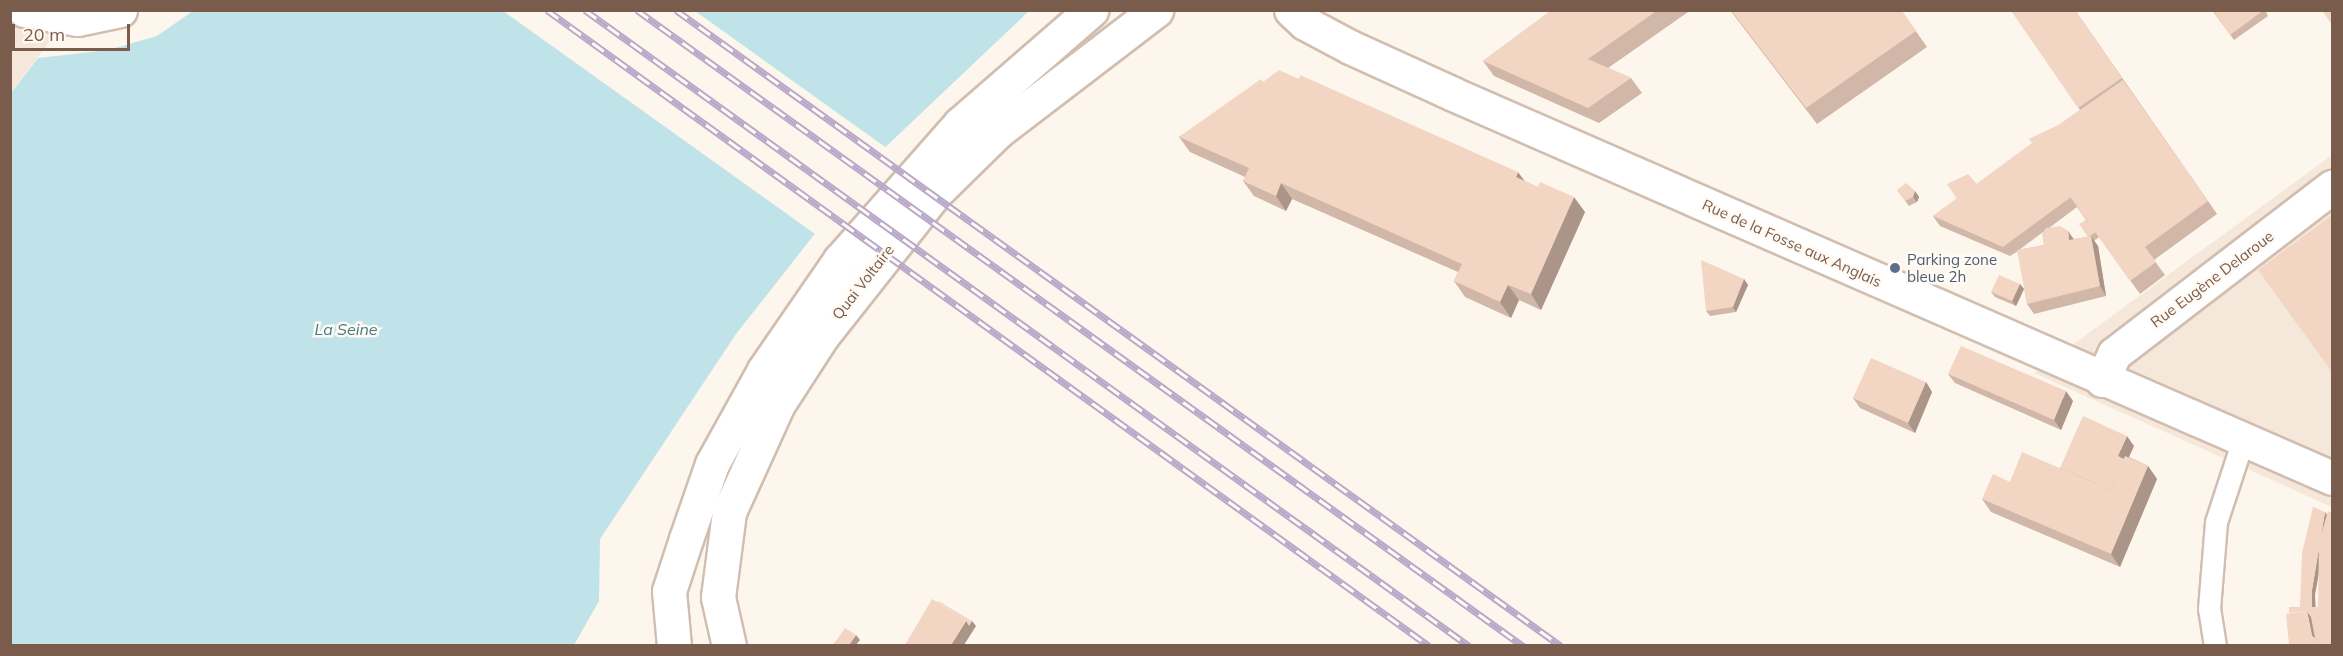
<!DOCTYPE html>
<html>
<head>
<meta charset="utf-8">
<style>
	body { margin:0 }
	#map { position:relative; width:2343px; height:656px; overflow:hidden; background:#fdf6ec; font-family:Mulish,sans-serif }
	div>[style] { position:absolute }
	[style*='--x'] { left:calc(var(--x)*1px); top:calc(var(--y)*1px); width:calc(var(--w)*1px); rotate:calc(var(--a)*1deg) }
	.residential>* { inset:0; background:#f5e8da }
	.water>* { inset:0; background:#bfe3e8 }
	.pier>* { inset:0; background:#fdf6ec }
	.roads { filter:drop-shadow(2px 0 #d1beb0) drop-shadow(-2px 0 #d1beb0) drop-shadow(0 2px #d1beb0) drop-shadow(0 -2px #d1beb0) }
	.service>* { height:21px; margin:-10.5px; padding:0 10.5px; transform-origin:10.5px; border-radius:10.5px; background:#fff }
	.minor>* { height:33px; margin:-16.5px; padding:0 16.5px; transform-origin:16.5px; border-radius:16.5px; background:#fff }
	.tertiary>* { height:33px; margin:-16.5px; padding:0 16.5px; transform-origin:16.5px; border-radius:16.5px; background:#fff }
	.rail>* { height:7px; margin-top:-3.5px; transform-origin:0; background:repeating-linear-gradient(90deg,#fffaf3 0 14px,#b9a8c9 0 28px); box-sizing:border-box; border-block:2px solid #b9a8c9 }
	.wall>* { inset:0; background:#d1b7a8 }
	.shaded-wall>* { inset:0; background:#aa9588 }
	.building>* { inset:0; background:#f3d5c3 }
	.dots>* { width:16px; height:16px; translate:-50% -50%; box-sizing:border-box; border:3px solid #fffaf3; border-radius:50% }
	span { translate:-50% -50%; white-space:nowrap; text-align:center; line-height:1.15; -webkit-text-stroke:5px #fffaf3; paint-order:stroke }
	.street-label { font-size:15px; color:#7a5c4d }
	.service-label { font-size:15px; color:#4e5e75 }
	.left { translate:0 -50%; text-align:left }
	.water-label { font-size:16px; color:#437c86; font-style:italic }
	.frame { position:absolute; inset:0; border:12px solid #7a5c4d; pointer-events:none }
	.scale { position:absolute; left:12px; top:24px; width:118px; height:27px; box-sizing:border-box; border:3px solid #7a5c4d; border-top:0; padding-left:8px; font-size:18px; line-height:21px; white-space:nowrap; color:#7a5c4d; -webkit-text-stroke:4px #fffaf3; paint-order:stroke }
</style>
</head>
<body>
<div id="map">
	<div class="residential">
		<i style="clip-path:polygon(11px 11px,73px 11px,11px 92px)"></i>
		<i style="clip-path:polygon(2332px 155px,2332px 507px,2034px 373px)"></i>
	</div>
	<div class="water">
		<i style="clip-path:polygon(193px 11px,1029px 11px,876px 156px,736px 334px,600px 539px,599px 601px,574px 645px,11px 645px,10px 94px,38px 58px,108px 50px,157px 36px)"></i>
	</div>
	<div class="pier">
		<i style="clip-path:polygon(503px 11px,695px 11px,888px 149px,815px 234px)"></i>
	</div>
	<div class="roads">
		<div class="service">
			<i style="--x:2215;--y:646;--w:37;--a:-99"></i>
			<i style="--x:2209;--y:609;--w:87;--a:-85.4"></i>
			<i style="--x:2216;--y:522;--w:86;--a:-71.8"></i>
		</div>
		<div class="minor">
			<i style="--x:1291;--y:10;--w:19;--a:43"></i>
			<i style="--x:1305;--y:23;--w:51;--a:28.1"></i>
			<i style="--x:1350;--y:47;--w:113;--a:24.5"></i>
			<i style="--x:1453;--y:94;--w:959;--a:23.6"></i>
			<i style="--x:2102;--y:380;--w:29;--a:-65"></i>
			<i style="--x:2114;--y:354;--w:275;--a:-37.5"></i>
		</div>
		<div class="tertiary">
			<i style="--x:24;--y:10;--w:54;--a:9.6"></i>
			<i style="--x:77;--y:19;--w:44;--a:-11.8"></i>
			<i style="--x:674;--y:646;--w:55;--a:-95.2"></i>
			<i style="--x:669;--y:591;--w:55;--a:-71.9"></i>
			<i style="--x:686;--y:539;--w:79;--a:-70.9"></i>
			<i style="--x:712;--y:464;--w:107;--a:-61"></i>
			<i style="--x:764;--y:370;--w:134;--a:-55.4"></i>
			<i style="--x:840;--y:260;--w:181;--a:-48.6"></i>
			<i style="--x:960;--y:124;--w:174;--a:-41"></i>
			<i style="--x:729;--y:646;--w:50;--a:-102.7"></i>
			<i style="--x:718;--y:597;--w:86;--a:-82.6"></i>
			<i style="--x:729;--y:512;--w:119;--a:-65.6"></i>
			<i style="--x:778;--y:404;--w:81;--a:-57.1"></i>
			<i style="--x:822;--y:336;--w:182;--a:-51.7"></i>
			<i style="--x:935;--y:193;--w:88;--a:-44.5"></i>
			<i style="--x:998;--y:131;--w:199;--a:-37.4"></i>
		</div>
	</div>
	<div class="rail">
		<i style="--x:547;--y:10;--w:1087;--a:35.79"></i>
		<i style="--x:585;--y:10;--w:1089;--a:35.73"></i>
		<i style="--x:637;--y:10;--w:1091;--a:35.67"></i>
		<i style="--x:676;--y:10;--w:1090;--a:35.7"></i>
	</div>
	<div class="wall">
		<i style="clip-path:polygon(1552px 10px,1691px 10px,1608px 68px,1631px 78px,1642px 93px,1599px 123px,1494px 76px,1483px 61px)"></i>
		<i style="clip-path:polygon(1730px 10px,1901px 10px,1927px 47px,1817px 124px)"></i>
		<i style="clip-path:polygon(evenodd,2011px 10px,2075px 10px,2217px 214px,2154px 260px,2165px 275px,2140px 294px,2099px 237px,2094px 241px,2098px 246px,2106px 296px,2034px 314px,2027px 304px,2018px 251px,2010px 256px,1940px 226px,1933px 216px,1977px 184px,2080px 110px,2011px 10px,2077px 207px,2086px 220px,2088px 237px,2074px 239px,2049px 228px,2077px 207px,2011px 10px,2043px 232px,2044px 245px,2019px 250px,2043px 232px)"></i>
		<i style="clip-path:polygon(2212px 10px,2265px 10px,2268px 16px,2234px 40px)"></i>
		<i style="clip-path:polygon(1263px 82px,1525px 181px,1585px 212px,1541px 310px,1519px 300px,1511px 318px,1465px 297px,1454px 281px,1458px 272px,1292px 199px,1286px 211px,1254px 196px,1243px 181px,1245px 177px,1190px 152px,1179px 137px)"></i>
		<i style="clip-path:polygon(1897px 190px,1915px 191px,1919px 197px,1917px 202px,1909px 206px)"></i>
		<i style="clip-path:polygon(1744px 279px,1748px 285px,1736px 312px,1710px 316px,1706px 311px)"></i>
		<i style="clip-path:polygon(2020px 284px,2024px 289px,2016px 306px,1995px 297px,1991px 292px)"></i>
		<i style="clip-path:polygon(1948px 374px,2073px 401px,2061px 430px,1955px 383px)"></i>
		<i style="clip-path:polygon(1926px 382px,1932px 392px,1915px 433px,1860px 408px,1853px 398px)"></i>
		<i style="clip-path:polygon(2134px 446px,2129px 457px,2148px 466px,2157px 479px,2120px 567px,1991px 512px,1982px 499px,2010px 482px,2060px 468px)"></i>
	</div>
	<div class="shaded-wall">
		<i style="clip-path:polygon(1518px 172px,1529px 187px,1516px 177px)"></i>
		<i style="clip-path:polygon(1281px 183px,1292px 199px,1286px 211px,1276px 196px)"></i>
		<i style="clip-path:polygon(1915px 191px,1919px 197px,1917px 202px,1913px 197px)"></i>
		<i style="clip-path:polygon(1574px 197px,1585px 212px,1541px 310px,1531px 294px)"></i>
		<i style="clip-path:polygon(2068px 231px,2075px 241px,2069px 240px)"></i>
		<i style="clip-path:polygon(2091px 236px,2098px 246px,2106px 296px,2100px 286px)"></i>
		<i style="clip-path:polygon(1744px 279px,1748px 285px,1736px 312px,1733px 307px)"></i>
		<i style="clip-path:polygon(2020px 284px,2024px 289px,2016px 306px,2012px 301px)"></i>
		<i style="clip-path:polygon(1508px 285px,1519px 300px,1511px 318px,1500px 302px)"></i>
		<i style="clip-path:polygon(1926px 382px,1932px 392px,1915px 433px,1908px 423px)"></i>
		<i style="clip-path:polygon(2066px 391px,2073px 401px,2061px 430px,2054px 420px)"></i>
		<i style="clip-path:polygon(2127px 436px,2134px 446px,2127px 461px,2118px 456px)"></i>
		<i style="clip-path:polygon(2148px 466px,2157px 479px,2120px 567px,2111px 554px)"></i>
		<i style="clip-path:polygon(2325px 512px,2329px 518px,2315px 595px,2316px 616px,2312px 611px,2312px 590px)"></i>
		<i style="clip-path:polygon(2307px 611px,2318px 626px,2321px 645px,2312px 636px)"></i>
		<i style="clip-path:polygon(966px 621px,972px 621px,976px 626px,964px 645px,951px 645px)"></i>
		<i style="clip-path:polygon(856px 635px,860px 640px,856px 645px,849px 645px)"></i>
	</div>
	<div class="building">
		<i style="clip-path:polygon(1552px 10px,1658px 10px,1588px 59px,1631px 78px,1588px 108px,1483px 61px)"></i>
		<i style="clip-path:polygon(1731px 10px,1901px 10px,1916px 31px,1806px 108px)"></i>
		<i style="clip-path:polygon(2011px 10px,2075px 10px,2122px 78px,2078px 108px)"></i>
		<i style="clip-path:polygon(2213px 10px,2264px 10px,2230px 35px)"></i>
		<i style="clip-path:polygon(2322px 10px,2332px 10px,2332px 25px)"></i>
		<i style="clip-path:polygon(1279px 70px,1299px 79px,1300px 75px,1518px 172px,1516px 177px,1538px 187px,1540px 182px,1574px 197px,1531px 294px,1508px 285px,1500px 302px,1454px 281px,1462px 264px,1281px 183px,1276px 196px,1243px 181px,1249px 168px,1179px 137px,1261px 79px,1263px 82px)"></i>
		<i style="clip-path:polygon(2123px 80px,2208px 201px,2145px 247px,2156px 262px,2130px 281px,2029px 139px,2060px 124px)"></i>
		<i style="clip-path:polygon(2032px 143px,2071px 197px,2003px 247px,1933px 216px)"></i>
		<i style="clip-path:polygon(1968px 174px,1977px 184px,1957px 199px,1947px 184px)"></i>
		<i style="clip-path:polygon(1906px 183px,1915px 191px,1913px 197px,1905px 201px,1897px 190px)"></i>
		<i style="clip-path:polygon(2332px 215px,2332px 372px,2258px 270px)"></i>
		<i style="clip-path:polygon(2086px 220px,2096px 232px,2088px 237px,2079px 224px)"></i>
		<i style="clip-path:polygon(2060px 226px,2068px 231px,2069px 240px,2091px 236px,2100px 286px,2027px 304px,2017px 250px,2044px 245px,2042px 234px,2046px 228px)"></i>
		<i style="clip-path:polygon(1701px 260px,1744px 279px,1733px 307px,1706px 311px)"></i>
		<i style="clip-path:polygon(1999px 275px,2020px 284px,2012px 301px,1991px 292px)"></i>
		<i style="clip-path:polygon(1961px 346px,2066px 391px,2054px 420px,1948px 374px)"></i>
		<i style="clip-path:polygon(1871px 358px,1926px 382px,1908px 423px,1853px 398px)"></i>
		<i style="clip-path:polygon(2083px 416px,2127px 436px,2118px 456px,2124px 459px,2111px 490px,2060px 468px)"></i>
		<i style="clip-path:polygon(2022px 452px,2111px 490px,2125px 456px,2148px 466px,2111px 554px,1982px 499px,1993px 474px,2010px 482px)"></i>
		<i style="clip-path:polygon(2313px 507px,2325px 512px,2312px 590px,2312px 607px,2300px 607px,2302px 553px)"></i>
		<i style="clip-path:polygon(2328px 511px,2332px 513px,2332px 630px,2323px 643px,2315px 638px,2311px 617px,2307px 611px,2289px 613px,2289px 607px,2318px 607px,2319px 542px)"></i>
		<i style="clip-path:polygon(932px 599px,966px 621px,951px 645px,905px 645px)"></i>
		<i style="clip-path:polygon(938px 601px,972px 621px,969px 626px,966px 621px,937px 602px)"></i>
		<i style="clip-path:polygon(2307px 611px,2312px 636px,2323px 643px,2332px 630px,2332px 645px,2289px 645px,2286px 614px)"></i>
		<i style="clip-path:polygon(845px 628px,856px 635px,849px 645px,833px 645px)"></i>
	</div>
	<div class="dots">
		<i style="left:1895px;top:268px;background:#5c6f8a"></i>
	</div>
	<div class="street-label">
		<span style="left:1792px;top:243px;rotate:24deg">Rue de la Fosse aux Anglais</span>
		<span style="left:2212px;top:279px;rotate:-37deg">Rue Eugène Delaroue</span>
		<span style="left:863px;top:282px;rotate:-52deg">Quai Voltaire</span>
	</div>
	<div class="service-label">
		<span class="left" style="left:1907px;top:268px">Parking zone<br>bleue 2h</span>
	</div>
	<div class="water-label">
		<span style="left:346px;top:329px">La Seine</span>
	</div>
	<div class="frame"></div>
	<div class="scale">20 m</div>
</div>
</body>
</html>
